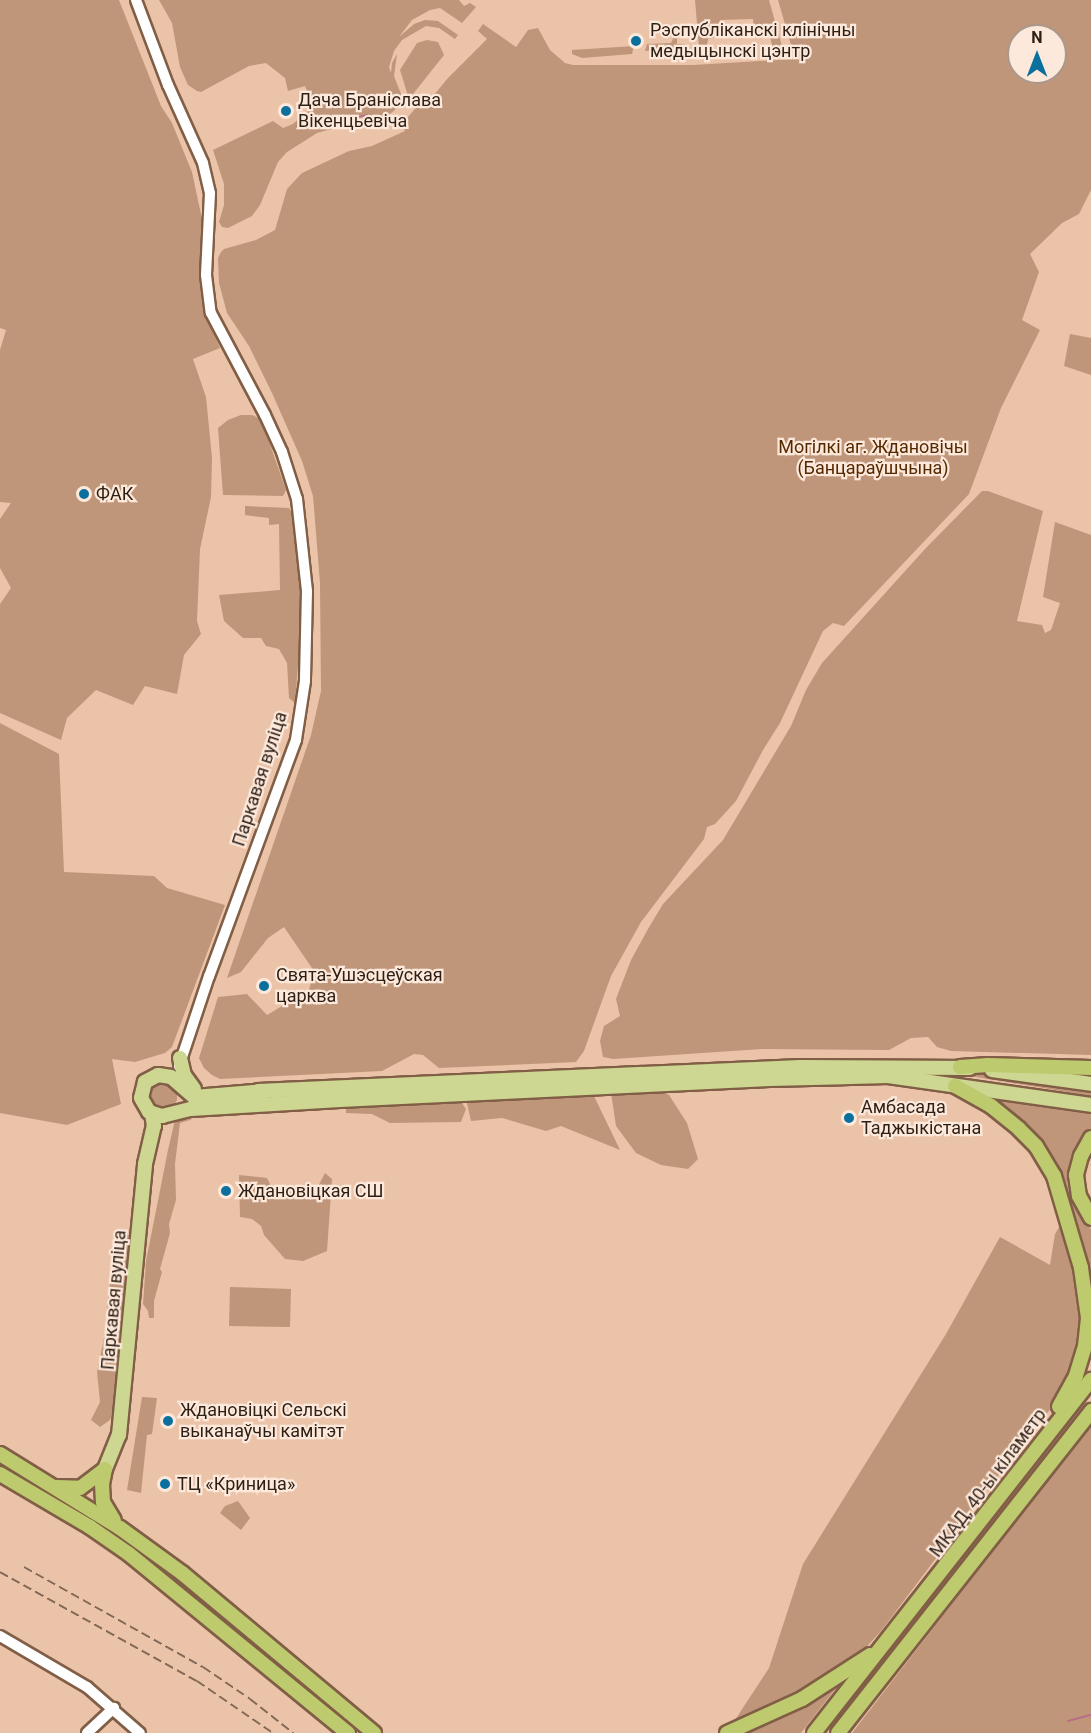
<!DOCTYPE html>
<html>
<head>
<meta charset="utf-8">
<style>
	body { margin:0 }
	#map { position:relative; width:1091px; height:1733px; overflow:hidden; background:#ebc3a8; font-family:Roboto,sans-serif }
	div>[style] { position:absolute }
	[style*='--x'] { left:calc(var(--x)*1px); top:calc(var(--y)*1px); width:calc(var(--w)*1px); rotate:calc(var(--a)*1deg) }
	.green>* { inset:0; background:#bf9679 }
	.stream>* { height:2px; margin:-1px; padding:0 1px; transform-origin:1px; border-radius:1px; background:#ba6c8a }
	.roads { filter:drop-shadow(2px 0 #815e46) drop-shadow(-2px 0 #815e46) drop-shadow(0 2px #815e46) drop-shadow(0 -2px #815e46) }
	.tertiary>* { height:10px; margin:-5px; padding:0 5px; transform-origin:5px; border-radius:5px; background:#fff }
	.primary>* { height:14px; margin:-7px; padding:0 7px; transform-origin:7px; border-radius:7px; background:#ced792 }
	.trunk>* { height:14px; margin:-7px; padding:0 7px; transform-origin:7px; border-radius:7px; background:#beca6e }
	.rail>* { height:2px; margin-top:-1px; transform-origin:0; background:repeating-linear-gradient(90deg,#826856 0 9px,transparent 0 13.5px) }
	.dots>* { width:16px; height:16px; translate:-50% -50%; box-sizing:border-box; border:3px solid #fde9db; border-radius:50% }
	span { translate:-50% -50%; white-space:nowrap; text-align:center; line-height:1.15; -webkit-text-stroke:4.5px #fde9db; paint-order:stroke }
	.poi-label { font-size:18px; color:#2e1f15 }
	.left { translate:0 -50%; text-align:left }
	.park-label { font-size:18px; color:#552900 }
	.street-label { font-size:18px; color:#2e1f15 }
	.north { position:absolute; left:1007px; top:24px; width:60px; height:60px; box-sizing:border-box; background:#fde9db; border:2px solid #aa988c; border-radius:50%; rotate:0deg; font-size:16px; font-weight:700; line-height:24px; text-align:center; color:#2e1f15 }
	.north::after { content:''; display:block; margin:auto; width:21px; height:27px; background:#0b709d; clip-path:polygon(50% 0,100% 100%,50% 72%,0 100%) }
</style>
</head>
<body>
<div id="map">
	<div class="green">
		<i style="clip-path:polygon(0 0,119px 0,161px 106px,172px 123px,192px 172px,202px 219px,202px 285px,206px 317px,220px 348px,193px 359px,206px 397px,212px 458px,211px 497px,200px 549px,197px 621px,201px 634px,184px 655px,177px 694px,145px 686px,133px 705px,96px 690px,67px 718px,61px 740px,0 713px,0 604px,11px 588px,0 568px,0 519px,11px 503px,0 502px,0 350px,6px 330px,0 328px)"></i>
		<i style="clip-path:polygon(159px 0,459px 0,464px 6px,470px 3px,476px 7px,462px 23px,440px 8px,430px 10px,412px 20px,399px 37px,414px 24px,425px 20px,438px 21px,458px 35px,455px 39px,439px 28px,426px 26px,402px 40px,394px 51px,389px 67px,391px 73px,392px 63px,397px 54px,394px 76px,405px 104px,403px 106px,397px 92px,399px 99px,395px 110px,383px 119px,376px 120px,368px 115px,341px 120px,342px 126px,317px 133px,287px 152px,278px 162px,260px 205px,252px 216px,228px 228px,222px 227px,219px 222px,224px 205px,224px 184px,213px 150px,273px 121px,283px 128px,293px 124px,311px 108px,308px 93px,305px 86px,288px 91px,285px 78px,266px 63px,249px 66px,201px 92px,197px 91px,188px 85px,180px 67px,172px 23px)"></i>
		<i style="clip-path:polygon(695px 0,769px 0,784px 53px,768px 55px,767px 48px,772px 46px,770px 35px,748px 36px,749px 33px,754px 33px,753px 19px,720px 20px,718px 37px,708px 39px,707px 46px,699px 47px)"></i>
		<i style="clip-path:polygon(evenodd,778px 0,1091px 0,1091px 190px,1079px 214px,1062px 223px,1030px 254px,1039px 272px,1022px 320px,1040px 330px,1001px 408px,969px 494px,844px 626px,833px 623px,823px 631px,780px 723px,763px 750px,736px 801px,715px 824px,707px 827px,704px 839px,641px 922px,611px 976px,584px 1051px,576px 1062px,439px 1068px,423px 1055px,414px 1054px,382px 1071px,220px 1079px,212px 1075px,204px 1068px,199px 1058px,218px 997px,247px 994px,267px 1015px,309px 990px,314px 971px,284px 927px,268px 938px,241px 972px,227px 978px,311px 735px,321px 691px,320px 583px,313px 496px,302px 461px,272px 393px,249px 346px,227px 313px,219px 283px,218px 258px,221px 252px,224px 249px,256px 240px,275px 230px,287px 189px,302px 173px,349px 151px,372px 146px,405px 131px,402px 124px,420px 103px,425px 106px,448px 78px,487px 39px,478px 31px,483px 24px,516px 47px,528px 30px,538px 28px,550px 50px,565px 63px,573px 65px,693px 65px,795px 59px,778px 0,1019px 36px,1055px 36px,1055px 72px,1019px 72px,1019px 36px)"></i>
		<i style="clip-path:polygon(679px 26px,683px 27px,685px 35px,677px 35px,677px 44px,685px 44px,684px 48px,645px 51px,647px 44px,671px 43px)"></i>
		<i style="clip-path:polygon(427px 40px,438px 42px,444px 55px,409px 99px,400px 70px,417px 43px)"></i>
		<i style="clip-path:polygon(634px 46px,632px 54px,582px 58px,572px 54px,572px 50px)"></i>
		<i style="clip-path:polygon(1070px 334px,1091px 338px,1091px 375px,1064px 366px)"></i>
		<i style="clip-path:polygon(241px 415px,252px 415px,261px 419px,286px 490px,283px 496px,223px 495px,218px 428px,228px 420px)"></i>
		<i style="clip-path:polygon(982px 491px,988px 491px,1043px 511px,1017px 621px,1042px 625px,1045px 633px,1051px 630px,1060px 603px,1043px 597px,1055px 522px,1091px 535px,1091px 1055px,951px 1051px,937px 1047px,928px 1037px,911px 1038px,889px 1050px,762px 1049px,613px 1059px,603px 1057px,600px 1041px,604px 1026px,620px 1016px,616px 999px,631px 960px,648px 929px,663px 904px,723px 840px,791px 726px,806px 690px,822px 663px,925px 549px)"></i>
		<i style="clip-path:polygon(245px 506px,289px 508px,296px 519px,304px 593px,295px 703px,289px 698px,287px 663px,279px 649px,266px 646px,261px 638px,243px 638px,224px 621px,219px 595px,280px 590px,279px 524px,269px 525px,269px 518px,245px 515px)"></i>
		<i style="clip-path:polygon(0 723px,59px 754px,64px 872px,154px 876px,167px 888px,225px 905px,172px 1047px,165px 1053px,135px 1062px,112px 1059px,121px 1104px,67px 1125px,0 1113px)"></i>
		<i style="clip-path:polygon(959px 1069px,1091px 1090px,1091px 1096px,958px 1074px)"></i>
		<i style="clip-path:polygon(163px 1078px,177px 1090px,177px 1100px,172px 1108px,154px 1110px,145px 1090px)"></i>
		<i style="clip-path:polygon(661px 1091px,669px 1095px,687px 1123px,698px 1159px,688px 1169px,661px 1165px,636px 1153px,616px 1126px,611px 1093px)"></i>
		<i style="clip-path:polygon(593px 1094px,620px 1150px,561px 1126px,546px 1131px,502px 1118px,471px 1121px,466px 1099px)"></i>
		<i style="clip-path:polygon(980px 1095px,1091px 1112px,1091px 1129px,1074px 1150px,1067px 1175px,1068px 1187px,1075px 1208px,1091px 1229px,1091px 1298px,1055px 1170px)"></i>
		<i style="clip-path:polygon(460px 1100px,466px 1109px,461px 1122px,390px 1123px,372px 1114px,346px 1113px,346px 1102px)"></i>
		<i style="clip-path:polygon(193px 1119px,180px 1123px,175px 1164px,176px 1200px,169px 1224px,170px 1233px,160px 1269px,162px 1272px,154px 1301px,154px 1318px,149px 1318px,148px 1311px,143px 1304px,146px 1261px,168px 1150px,175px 1120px)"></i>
		<i style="clip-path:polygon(325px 1173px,332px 1179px,327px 1251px,303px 1261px,285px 1259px,264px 1235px,261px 1226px,252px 1219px,240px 1217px,239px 1175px,267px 1178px,273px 1190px,314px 1194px)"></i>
		<i style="clip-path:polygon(1062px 1222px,1080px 1288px,1083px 1317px,1077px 1362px,1057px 1401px,1026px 1439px,881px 1631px,861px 1653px,813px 1687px,733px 1723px,769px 1668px,803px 1564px,946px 1334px,1000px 1237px,1050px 1265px,1055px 1234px)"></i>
		<i style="clip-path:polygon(115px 1234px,130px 1235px,124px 1317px,119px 1319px,112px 1318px,107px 1312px)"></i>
		<i style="clip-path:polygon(230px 1287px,291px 1289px,290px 1327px,229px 1326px)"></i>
		<i style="clip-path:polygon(106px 1328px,123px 1330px,116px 1398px,110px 1420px,100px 1427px,91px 1420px,100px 1402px,97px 1372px)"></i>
		<i style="clip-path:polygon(142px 1397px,157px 1398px,152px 1434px,147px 1435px,141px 1493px,127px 1490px)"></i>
		<i style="clip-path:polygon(1091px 1425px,1091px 1733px,852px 1733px,1078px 1441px)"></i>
		<i style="clip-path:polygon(238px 1501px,250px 1518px,241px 1530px,220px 1513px,225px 1506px)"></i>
		<i style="clip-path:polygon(110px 1528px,212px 1603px,365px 1733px,360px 1733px,351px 1726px)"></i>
		<i style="clip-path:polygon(843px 1679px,801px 1733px,732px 1733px)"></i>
	</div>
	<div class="stream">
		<i style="--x:368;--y:115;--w:6;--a:81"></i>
		<i style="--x:369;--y:121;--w:27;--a:170"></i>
		<i style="--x:342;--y:126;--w:6;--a:-99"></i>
		<i style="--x:341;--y:120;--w:27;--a:-10"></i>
		<i style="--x:1068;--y:1721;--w:24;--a:-15"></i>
	</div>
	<div class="roads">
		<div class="tertiary">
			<i style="--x:136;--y:0;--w:91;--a:69.4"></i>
			<i style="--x:168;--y:85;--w:85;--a:65.8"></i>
			<i style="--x:203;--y:163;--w:31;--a:77"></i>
			<i style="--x:210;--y:193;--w:82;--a:92.8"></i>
			<i style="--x:206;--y:275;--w:38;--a:83"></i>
			<i style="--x:211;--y:313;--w:115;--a:62.1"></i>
			<i style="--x:265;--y:415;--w:41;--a:65.3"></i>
			<i style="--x:282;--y:452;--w:49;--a:72.3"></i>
			<i style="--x:297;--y:499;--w:93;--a:83.8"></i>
			<i style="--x:307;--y:591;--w:90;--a:91.3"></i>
			<i style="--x:305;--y:681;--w:60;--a:98.7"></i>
			<i style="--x:296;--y:740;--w:252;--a:110.2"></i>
			<i style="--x:209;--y:976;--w:95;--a:108.4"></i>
			<i style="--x:0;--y:1636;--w:101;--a:30.4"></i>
			<i style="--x:87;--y:1687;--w:70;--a:41"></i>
			<i style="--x:87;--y:1733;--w:37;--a:-43"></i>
		</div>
		<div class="primary">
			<i style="--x:180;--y:1058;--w:17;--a:77"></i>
			<i style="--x:184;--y:1075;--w:17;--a:54"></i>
			<i style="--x:992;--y:1070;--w:100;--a:8"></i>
			<i style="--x:258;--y:1091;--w:543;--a:-2.54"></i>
			<i style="--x:800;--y:1067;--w:170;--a:0.3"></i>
			<i style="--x:266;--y:1091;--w:72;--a:175.2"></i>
			<i style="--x:194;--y:1097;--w:30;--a:-139"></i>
			<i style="--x:171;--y:1077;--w:13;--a:-171"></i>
			<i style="--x:158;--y:1075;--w:15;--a:152"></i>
			<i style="--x:145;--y:1082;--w:16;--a:104"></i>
			<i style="--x:141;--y:1098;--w:16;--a:60"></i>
			<i style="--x:149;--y:1112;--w:14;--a:17"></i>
			<i style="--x:162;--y:1116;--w:30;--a:-14"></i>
			<i style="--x:191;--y:1109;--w:149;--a:-3.5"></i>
			<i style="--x:340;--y:1100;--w:430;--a:-2.8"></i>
			<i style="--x:769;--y:1079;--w:119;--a:-1.4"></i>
			<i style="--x:888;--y:1076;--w:205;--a:8.1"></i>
			<i style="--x:105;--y:1469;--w:37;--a:-68"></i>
			<i style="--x:119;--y:1435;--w:272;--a:-84.5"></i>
			<i style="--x:145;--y:1164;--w:39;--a:-77"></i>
			<i style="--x:154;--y:1126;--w:13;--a:-99"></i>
		</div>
		<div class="trunk">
			<i style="--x:960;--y:1067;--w:28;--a:-4"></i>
			<i style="--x:988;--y:1065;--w:103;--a:1.7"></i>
			<i style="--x:955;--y:1086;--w:41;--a:29.1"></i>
			<i style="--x:991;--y:1106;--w:36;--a:39"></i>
			<i style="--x:1019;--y:1129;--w:24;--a:45"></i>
			<i style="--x:1036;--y:1146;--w:35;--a:59"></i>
			<i style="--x:1054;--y:1176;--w:96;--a:73.6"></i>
			<i style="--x:1081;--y:1268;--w:50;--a:82"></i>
			<i style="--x:1088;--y:1318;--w:28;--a:96"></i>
			<i style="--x:1085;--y:1346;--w:31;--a:107"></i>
			<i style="--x:1076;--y:1376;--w:35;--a:119"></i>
			<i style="--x:1091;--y:1138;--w:21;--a:119"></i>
			<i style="--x:1081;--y:1156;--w:20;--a:105"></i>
			<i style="--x:1076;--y:1175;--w:21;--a:82"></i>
			<i style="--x:1079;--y:1196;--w:25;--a:61"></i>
			<i style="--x:0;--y:1454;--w:141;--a:31.7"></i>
			<i style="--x:120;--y:1528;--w:77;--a:36"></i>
			<i style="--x:182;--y:1573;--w:250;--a:39.8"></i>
			<i style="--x:105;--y:1469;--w:15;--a:101"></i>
			<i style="--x:102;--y:1484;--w:18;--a:87"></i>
			<i style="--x:103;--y:1502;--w:21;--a:59"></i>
			<i style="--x:0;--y:1474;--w:104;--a:30.5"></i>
			<i style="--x:90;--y:1527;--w:47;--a:34.7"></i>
			<i style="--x:129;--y:1554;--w:283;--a:39.3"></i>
			<i style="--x:57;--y:1487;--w:23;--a:2"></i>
			<i style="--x:80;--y:1488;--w:31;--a:-37"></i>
			<i style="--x:727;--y:1733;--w:82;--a:-24.4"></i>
			<i style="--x:802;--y:1699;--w:81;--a:-32.9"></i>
			<i style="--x:814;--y:1733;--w:449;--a:-51.9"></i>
			<i style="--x:838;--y:1733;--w:410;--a:-51.8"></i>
		</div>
	</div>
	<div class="rail">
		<i style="--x:24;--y:1567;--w:205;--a:29.2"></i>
		<i style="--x:203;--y:1667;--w:57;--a:34.2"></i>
		<i style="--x:250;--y:1699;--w:55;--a:38.3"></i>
		<i style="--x:0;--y:1572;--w:225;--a:29"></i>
		<i style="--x:197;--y:1681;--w:92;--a:34.4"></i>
	</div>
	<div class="dots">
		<i style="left:636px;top:41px;background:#0b709d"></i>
		<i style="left:286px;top:111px;background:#0b709d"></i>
		<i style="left:84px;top:494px;background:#0b709d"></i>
		<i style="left:264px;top:986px;background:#0b709d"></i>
		<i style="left:849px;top:1118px;background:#0b709d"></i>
		<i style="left:226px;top:1191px;background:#0b709d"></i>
		<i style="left:168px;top:1421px;background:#0b709d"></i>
		<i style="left:165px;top:1484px;background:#0b709d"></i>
	</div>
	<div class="poi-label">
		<span class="left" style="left:650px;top:41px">Рэспубліканскі клінічны<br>медыцынскі цэнтр</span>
		<span class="left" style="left:298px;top:111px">Дача Браніслава<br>Вікенцьевіча</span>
		<span class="left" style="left:96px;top:494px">ФАК</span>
		<span class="left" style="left:276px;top:986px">Свята-Ушэсцеўская<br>царква</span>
		<span class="left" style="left:861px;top:1118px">Амбасада<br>Таджыкістана</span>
		<span class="left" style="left:238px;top:1191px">Ждановіцкая СШ</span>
		<span class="left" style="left:180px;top:1421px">Ждановіцкі Сельскі<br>выканаўчы камітэт</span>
		<span class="left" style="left:177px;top:1484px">ТЦ «Криница»</span>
	</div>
	<div class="park-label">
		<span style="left:873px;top:458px">Могілкі аг. Ждановічы<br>(Банцараўшчына)</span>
	</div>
	<div class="street-label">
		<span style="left:260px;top:779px;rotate:-72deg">Паркавая вуліца</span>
		<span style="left:114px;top:1300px;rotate:-85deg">Паркавая вуліца</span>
		<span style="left:988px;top:1483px;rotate:-53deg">МКАД, 40-ы кіламетр</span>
	</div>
	<div class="north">N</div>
</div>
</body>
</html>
